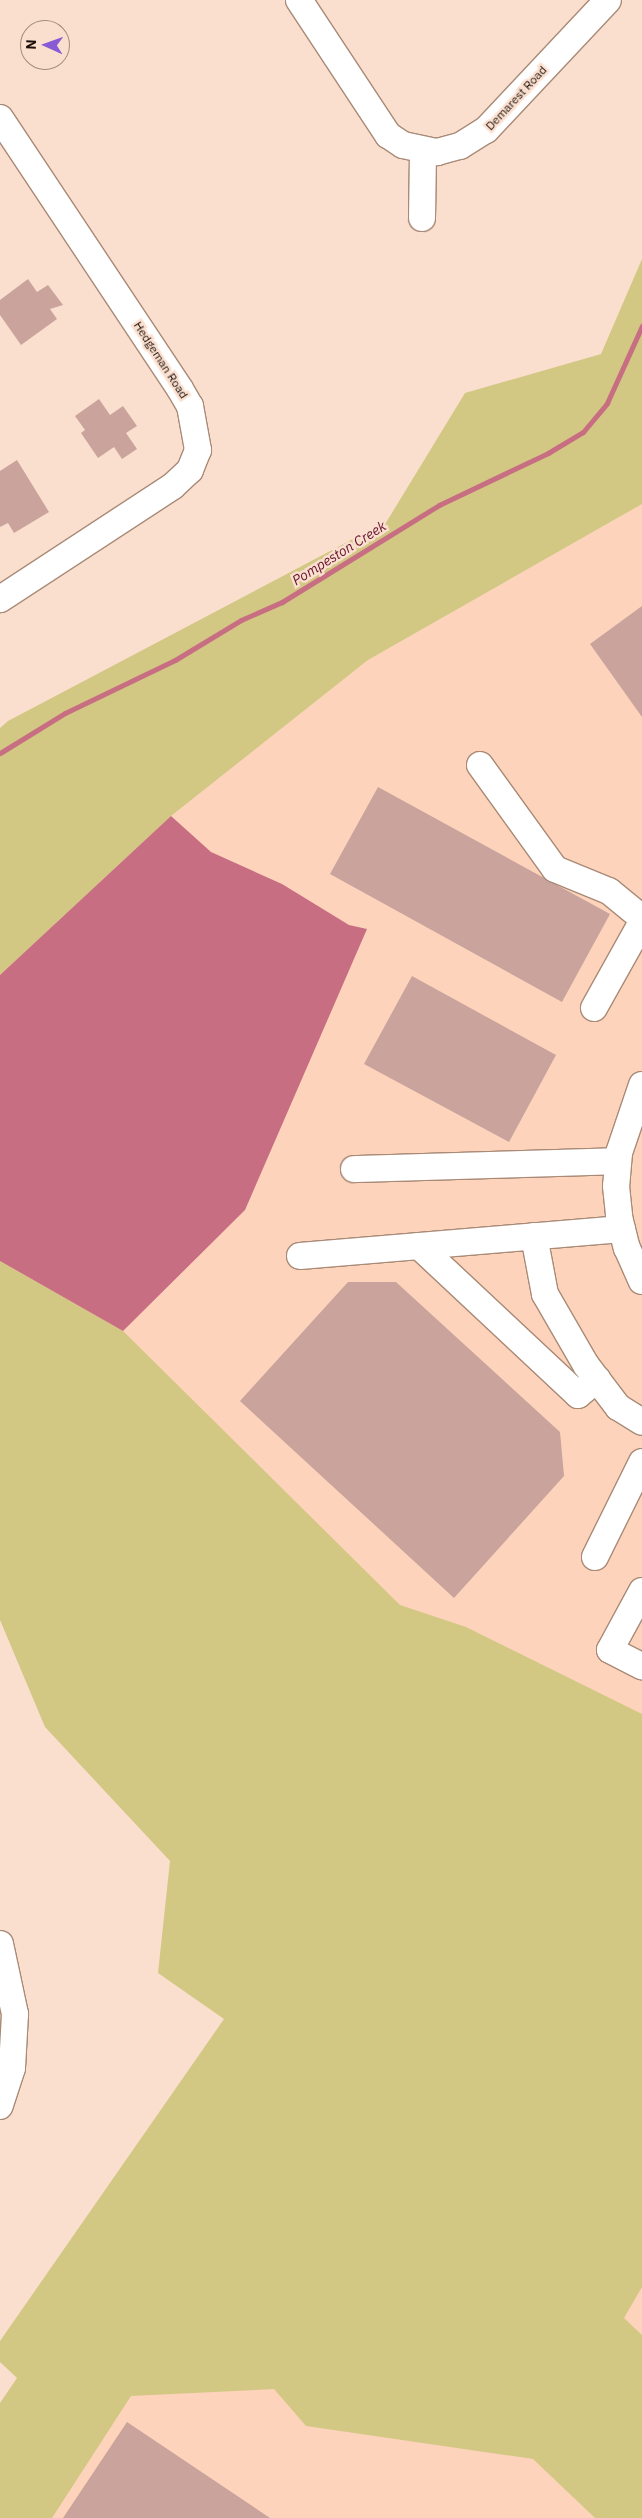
<!DOCTYPE html>
<html>
<head>
<meta charset="utf-8">
<style>
	body { margin:0 }
	#map { position:relative; width:642px; height:2518px; overflow:hidden; background:#fadfcf; font-family:"IBM Plex Sans",sans-serif }
	div>[style] { position:absolute }
	[style*='--x'] { left:calc(var(--x)*1px); top:calc(var(--y)*1px); width:calc(var(--w)*1px); rotate:calc(var(--a)*1deg) }
	.built>* { inset:0; background:#fdd4bb }
	.green>* { inset:0; background:#d3c784 }
	.water>* { inset:0; background:#c86e82 }
	.stream>* { height:5px; margin:-2.5px; padding:0 2.5px; transform-origin:2.5px; border-radius:2.5px; background:#c86e82 }
	.building>* { inset:0; background:#c9a39c }
	.roads { filter:drop-shadow(1px 0 #a98a77) drop-shadow(-1px 0 #a98a77) drop-shadow(0 1px #a98a77) drop-shadow(0 -1px #a98a77) }
	.minor>* { height:26px; margin:-13px; padding:0 13px; transform-origin:13px; border-radius:13px; background:#fff }
	span { translate:-50% -50%; white-space:nowrap; text-align:center; line-height:1.15; -webkit-text-stroke:5px #fadfcf; paint-order:stroke }
	.street-label { font-size:12px; color:#1a0f08 }
	.water-label { font-size:14px; color:#66142e; font-style:italic }
	.north { position:absolute; left:20px; top:20px; width:50px; height:50px; box-sizing:border-box; background:#fadfcf; border:1px solid #a08c7f; border-radius:50%; rotate:272deg; font-size:14px; font-weight:700; line-height:20px; text-align:center; color:#1a0f08 }
	.north::after { content:''; display:block; margin:auto; width:18px; height:22px; background:#885ad4; clip-path:polygon(50% 0,100% 100%,50% 72%,0 100%) }
</style>
</head>
<body>
<div id="map">
	<div class="built">
		<i style="clip-path:polygon(642px 504px,642px 2518px,0 2518px,191px 2132px,317px 1834px,0 1380px,0 881px,171px 816px,368px 660px)"></i>
	</div>
	<div class="green">
		<i style="clip-path:polygon(642px 259px,642px 504px,368px 660px,171px 816px,0 975px,0 728px,8px 721px,387px 521px,465px 393px,601px 354px)"></i>
		<i style="clip-path:polygon(0 1261px,123px 1331px,400px 1605px,466px 1627px,642px 1714px,642px 2287px,624px 2318px,642px 2335px,642px 2518px,595px 2518px,533px 2459px,306px 2426px,274px 2389px,131px 2396px,52px 2518px,0 2518px,0 2403px,17px 2378px,0 2362px,0 2341px,224px 2019px,158px 1973px,170px 1861px,45px 1727px,0 1620px)"></i>
	</div>
	<div class="water">
		<i style="clip-path:polygon(171px 816px,211px 852px,282px 884px,349px 925px,367px 929px,245px 1210px,123px 1331px,0 1261px,0 975px)"></i>
	</div>
	<div class="stream">
		<i style="--x:0;--y:753;--w:76;--a:-31.6"></i>
		<i style="--x:65;--y:713;--w:122;--a:-25.7"></i>
		<i style="--x:175;--y:660;--w:77;--a:-31.2"></i>
		<i style="--x:241;--y:620;--w:45;--a:-23.7"></i>
		<i style="--x:282;--y:602;--w:185;--a:-31.7"></i>
		<i style="--x:439;--y:505;--w:121;--a:-25.5"></i>
		<i style="--x:548;--y:453;--w:41;--a:-31"></i>
		<i style="--x:583;--y:432;--w:38;--a:-50"></i>
		<i style="--x:607;--y:403;--w:85;--a:-65.6"></i>
	</div>
	<div class="building">
		<i style="clip-path:polygon(28px 279px,37px 292px,48px 285px,63px 305px,50px 309px,57px 319px,21px 345px,0 315px,0 300px)"></i>
		<i style="clip-path:polygon(99px 399px,110px 415px,123px 406px,137px 426px,126px 433px,137px 449px,122px 459px,114px 447px,98px 458px,81px 433px,85px 430px,75px 416px)"></i>
		<i style="clip-path:polygon(17px 460px,49px 512px,14px 533px,8px 523px,0 527px,0 471px)"></i>
		<i style="clip-path:polygon(642px 606px,642px 717px,590px 644px)"></i>
		<i style="clip-path:polygon(378px 787px,610px 914px,562px 1002px,330px 874px)"></i>
		<i style="clip-path:polygon(412px 976px,556px 1055px,509px 1142px,364px 1064px)"></i>
		<i style="clip-path:polygon(348px 1282px,396px 1282px,560px 1432px,564px 1476px,454px 1598px,240px 1401px)"></i>
		<i style="clip-path:polygon(127px 2422px,270px 2518px,63px 2518px)"></i>
	</div>
	<div class="roads">
		<div class="minor">
			<i style="--x:299;--y:0;--w:162;--a:56.6"></i>
			<i style="--x:388;--y:135;--w:18;--a:34"></i>
			<i style="--x:403;--y:145;--w:35;--a:12"></i>
			<i style="--x:437;--y:152;--w:24;--a:-15"></i>
			<i style="--x:460;--y:146;--w:31;--a:-32"></i>
			<i style="--x:486;--y:130;--w:178;--a:-46.8"></i>
			<i style="--x:0;--y:118;--w:325;--a:56.4"></i>
			<i style="--x:180;--y:389;--w:20;--a:60"></i>
			<i style="--x:190;--y:406;--w:45;--a:79.7"></i>
			<i style="--x:198;--y:450;--w:22;--a:112"></i>
			<i style="--x:190;--y:470;--w:23;--a:137"></i>
			<i style="--x:173;--y:486;--w:207;--a:146.8"></i>
			<i style="--x:422;--y:218;--w:66;--a:-89.1"></i>
			<i style="--x:480;--y:765;--w:128;--a:54.2"></i>
			<i style="--x:555;--y:869;--w:58;--a:22.2"></i>
			<i style="--x:609;--y:891;--w:43;--a:39.3"></i>
			<i style="--x:594;--y:1008;--w:98;--a:-60.8"></i>
			<i style="--x:642;--y:1085;--w:72;--a:108.7"></i>
			<i style="--x:619;--y:1153;--w:33;--a:95"></i>
			<i style="--x:616;--y:1186;--w:31;--a:84"></i>
			<i style="--x:619;--y:1217;--w:32;--a:76"></i>
			<i style="--x:627;--y:1248;--w:36;--a:66"></i>
			<i style="--x:354;--y:1169;--w:264;--a:-1.7"></i>
			<i style="--x:534;--y:1236;--w:59;--a:79.3"></i>
			<i style="--x:545;--y:1294;--w:82;--a:60"></i>
			<i style="--x:586;--y:1365;--w:53;--a:52.7"></i>
			<i style="--x:618;--y:1407;--w:28;--a:32"></i>
			<i style="--x:419;--y:1246;--w:218;--a:43.1"></i>
			<i style="--x:578;--y:1395;--w:25;--a:-40"></i>
			<i style="--x:300;--y:1256;--w:323;--a:-4.8"></i>
			<i style="--x:595;--y:1557;--w:106;--a:-63.7"></i>
			<i style="--x:642;--y:1591;--w:67;--a:118.5"></i>
			<i style="--x:610;--y:1650;--w:36;--a:27"></i>
			<i style="--x:0;--y:1944;--w:72;--a:77.9"></i>
			<i style="--x:15;--y:2014;--w:54;--a:93.2"></i>
			<i style="--x:12;--y:2068;--w:40;--a:108"></i>
		</div>
	</div>
	<div class="street-label">
		<span style="left:516px;top:98px;rotate:-47deg">Demarest Road</span>
		<span style="left:161px;top:360px;rotate:57deg">Hedgeman Road</span>
	</div>
	<div class="water-label">
		<span style="left:339px;top:553px;rotate:-32deg">Pompeston Creek</span>
	</div>
	<div class="north">N</div>
</div>
</body>
</html>
